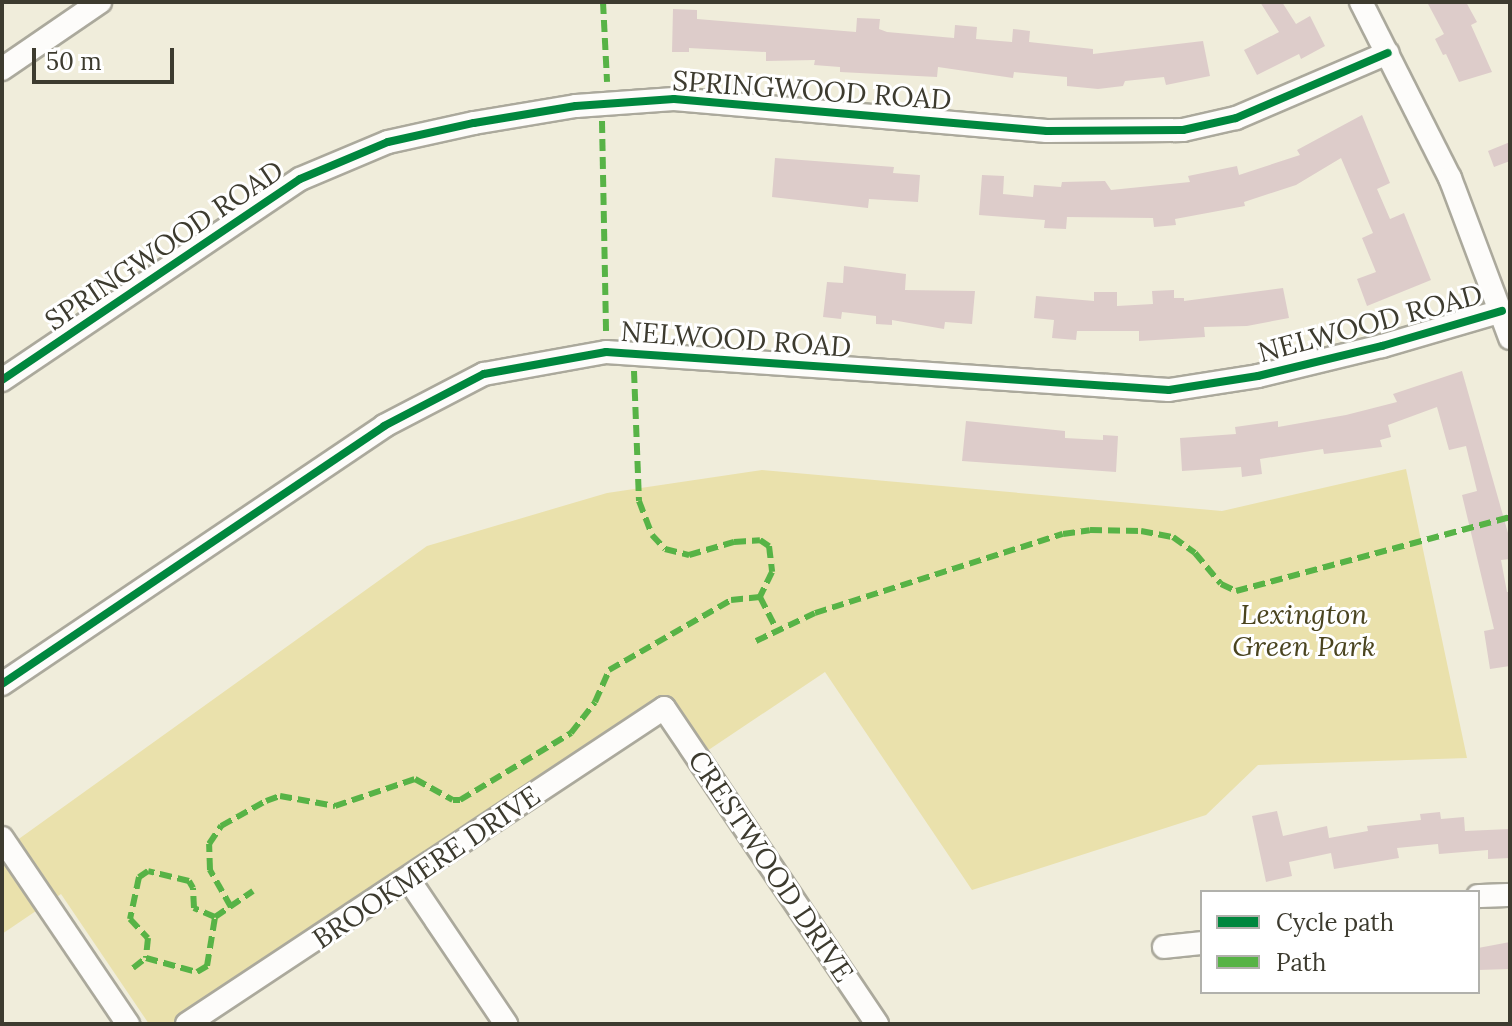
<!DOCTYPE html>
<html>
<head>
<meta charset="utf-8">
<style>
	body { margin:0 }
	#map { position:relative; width:1512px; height:1026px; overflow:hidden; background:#f0eddb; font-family:Lora,serif }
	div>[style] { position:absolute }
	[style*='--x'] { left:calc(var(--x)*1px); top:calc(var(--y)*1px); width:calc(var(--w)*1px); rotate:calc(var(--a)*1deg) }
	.green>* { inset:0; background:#eae1ac }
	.building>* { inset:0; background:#ddccca }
	.roads { filter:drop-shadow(2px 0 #aba99c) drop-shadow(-2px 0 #aba99c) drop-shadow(0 2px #aba99c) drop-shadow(0 -2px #aba99c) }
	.minor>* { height:22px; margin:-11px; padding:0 11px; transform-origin:11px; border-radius:11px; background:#fdfcfa }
	.quiet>* { height:6px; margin-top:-3px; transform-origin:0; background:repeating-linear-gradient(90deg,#57b346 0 12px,transparent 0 18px) }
	.cycleway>* { height:8px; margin:-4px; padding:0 4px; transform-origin:4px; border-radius:4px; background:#00873e }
	span { translate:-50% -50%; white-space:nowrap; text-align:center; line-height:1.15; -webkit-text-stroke:6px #fff; paint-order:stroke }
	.street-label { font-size:28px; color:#3d3b2f }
	.park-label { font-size:28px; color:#4a441f; font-style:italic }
	.frame { position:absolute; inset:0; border:4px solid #3d3b2f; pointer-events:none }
	.legend { position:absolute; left:1200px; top:890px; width:280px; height:104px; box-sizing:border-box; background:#fff; border:2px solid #b1b1ac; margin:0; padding:10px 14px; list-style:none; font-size:24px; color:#3d3b2f }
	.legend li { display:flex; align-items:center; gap:16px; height:40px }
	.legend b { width:40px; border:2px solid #b1b1ac }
	.scale { position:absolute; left:32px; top:48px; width:142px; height:36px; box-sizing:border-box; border:4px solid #3d3b2f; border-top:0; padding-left:10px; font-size:24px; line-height:28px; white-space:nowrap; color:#3d3b2f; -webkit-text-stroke:6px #fff; paint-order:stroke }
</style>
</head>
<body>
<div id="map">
	<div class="green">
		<i style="clip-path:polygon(1406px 469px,1467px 758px,1258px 765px,1206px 815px,972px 890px,825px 672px,707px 751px,681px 713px,660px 705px,175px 1024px,149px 1024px,61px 894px,2px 934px,2px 851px,427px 546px,607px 493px,762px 470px,1222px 511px)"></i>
	</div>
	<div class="building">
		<i style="clip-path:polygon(1260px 2px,1282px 2px,1296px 24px,1310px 16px,1325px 46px,1301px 59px,1299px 54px,1257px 75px,1244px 50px,1279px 32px)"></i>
		<i style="clip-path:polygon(1427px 2px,1466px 2px,1477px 22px,1471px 25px,1492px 72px,1459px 82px,1446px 54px,1443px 55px,1435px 39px,1444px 34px)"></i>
		<i style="clip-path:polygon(673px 9px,697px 10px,697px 19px,856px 32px,857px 18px,880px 19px,879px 29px,887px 32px,954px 38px,955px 25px,977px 27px,976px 39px,1012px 42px,1013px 29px,1030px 31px,1029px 42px,1093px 49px,1093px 54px,1203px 41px,1210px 76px,1166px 85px,1164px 77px,1125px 81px,1123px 86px,1098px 89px,1067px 86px,1067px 77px,1014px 72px,1013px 78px,938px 67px,937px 77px,840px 72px,840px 67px,814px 65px,815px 60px,766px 61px,766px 52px,689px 48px,689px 52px,672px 52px)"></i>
		<i style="clip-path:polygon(1362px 115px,1390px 183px,1377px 189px,1390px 219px,1404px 213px,1431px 280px,1367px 306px,1357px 279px,1376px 272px,1362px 238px,1373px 233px,1341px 158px,1296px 185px,1244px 202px,1245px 206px,1175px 219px,1176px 225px,1154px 227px,1153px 218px,1067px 217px,1066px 229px,1044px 228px,1045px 220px,979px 215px,982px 175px,1004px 176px,1003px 194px,1033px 197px,1034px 185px,1061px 187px,1062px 182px,1105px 181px,1111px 190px,1190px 182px,1188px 176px,1237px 166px,1239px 175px,1300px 155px,1297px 150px)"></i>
		<i style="clip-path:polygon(1510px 142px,1510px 161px,1494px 167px,1488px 151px)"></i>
		<i style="clip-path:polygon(775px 158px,894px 167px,893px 173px,920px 175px,918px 202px,869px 199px,868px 208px,772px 197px)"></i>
		<i style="clip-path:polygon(844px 266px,906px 274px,905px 290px,975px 291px,972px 324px,945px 322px,944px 329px,892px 320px,892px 325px,876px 324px,876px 316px,842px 312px,841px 319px,823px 317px,827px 282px,843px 283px)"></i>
		<i style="clip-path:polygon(1283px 288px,1289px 318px,1247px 326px,1204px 327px,1205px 337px,1139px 341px,1139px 331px,1077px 331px,1076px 340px,1052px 338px,1054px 320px,1034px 318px,1036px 296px,1094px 301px,1094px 292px,1117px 292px,1117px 306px,1153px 304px,1152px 291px,1174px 290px,1174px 298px,1184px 298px,1184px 301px)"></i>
		<i style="clip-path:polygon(1462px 371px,1510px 540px,1510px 559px,1501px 560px,1507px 592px,1510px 592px,1510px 666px,1490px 669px,1484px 631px,1494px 629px,1462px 495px,1477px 491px,1466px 446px,1449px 450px,1437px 407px,1388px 425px,1391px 437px,1380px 440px,1382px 447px,1324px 454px,1323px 449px,1260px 459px,1262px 474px,1242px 477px,1241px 467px,1182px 471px,1180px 438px,1236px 434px,1235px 427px,1278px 421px,1278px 427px,1346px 415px,1397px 402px,1393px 394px)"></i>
		<i style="clip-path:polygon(966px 421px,1065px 431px,1065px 438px,1103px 440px,1103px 435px,1118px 436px,1116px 472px,962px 461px)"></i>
		<i style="clip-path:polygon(1277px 811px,1283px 836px,1327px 826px,1329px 838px,1368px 831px,1367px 826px,1421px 820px,1420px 814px,1440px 812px,1441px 819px,1464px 817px,1465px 831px,1510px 829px,1510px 858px,1488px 859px,1488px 850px,1439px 854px,1438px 844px,1397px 848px,1399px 858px,1334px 869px,1331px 853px,1289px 862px,1292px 876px,1266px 882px,1252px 816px)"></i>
		<i style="clip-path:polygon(1510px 942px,1510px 969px,1478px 970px,1478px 948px)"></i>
	</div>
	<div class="roads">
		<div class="minor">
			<i style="--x:1361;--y:2;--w:197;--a:63.2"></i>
			<i style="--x:1450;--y:178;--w:171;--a:69.4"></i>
			<i style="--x:2;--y:69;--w:119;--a:-34.4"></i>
			<i style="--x:2;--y:380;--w:359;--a:-34"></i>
			<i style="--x:300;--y:179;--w:95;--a:-22.8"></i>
			<i style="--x:388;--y:142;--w:88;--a:-12.5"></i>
			<i style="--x:474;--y:123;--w:103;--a:-9.5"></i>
			<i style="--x:576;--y:106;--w:98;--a:-4.1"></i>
			<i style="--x:674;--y:99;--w:374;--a:4.9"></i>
			<i style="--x:1047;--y:131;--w:136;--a:-0.4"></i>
			<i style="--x:1183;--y:130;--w:54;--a:-12.8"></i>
			<i style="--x:1236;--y:118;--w:165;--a:-23.2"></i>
			<i style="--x:2;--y:684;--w:461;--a:-34"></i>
			<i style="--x:384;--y:426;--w:113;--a:-27.5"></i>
			<i style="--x:484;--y:374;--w:124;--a:-10.2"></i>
			<i style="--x:606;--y:352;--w:564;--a:3.86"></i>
			<i style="--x:1169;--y:390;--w:90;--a:-8.9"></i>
			<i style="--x:1258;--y:376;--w:128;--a:-13.6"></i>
			<i style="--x:1382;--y:346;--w:125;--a:-16.3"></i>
			<i style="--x:2;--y:838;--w:225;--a:55.9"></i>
			<i style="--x:409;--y:880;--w:174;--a:56"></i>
			<i style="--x:1478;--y:896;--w:32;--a:-2"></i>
			<i style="--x:1164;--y:947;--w:38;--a:-6"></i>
			<i style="--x:187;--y:1024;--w:572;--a:-33.52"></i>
			<i style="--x:664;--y:708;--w:381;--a:56"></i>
		</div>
	</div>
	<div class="quiet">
		<i style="--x:603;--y:2;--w:80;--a:87.1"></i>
		<i style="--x:602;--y:121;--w:211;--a:88.9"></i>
		<i style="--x:634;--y:371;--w:130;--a:87.8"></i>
		<i style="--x:639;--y:501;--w:36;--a:69"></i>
		<i style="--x:652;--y:535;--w:19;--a:47"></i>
		<i style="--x:665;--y:549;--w:25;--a:14"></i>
		<i style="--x:689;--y:555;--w:47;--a:-16.1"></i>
		<i style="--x:734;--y:542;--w:26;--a:-4"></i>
		<i style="--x:760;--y:540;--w:11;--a:34"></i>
		<i style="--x:769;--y:546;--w:26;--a:83"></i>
		<i style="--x:772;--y:572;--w:28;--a:116"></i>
		<i style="--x:756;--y:641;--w:65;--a:-25.4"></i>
		<i style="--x:815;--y:613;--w:260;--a:-17.7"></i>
		<i style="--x:1063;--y:534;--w:27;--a:-8"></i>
		<i style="--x:1090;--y:530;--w:51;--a:1.1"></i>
		<i style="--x:1141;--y:531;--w:33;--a:11"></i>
		<i style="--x:1173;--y:537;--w:27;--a:36"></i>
		<i style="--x:1195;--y:553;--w:40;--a:50"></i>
		<i style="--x:1221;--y:584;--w:17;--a:25"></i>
		<i style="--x:1236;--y:591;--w:284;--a:-15.1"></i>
		<i style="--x:231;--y:907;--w:43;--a:-119.6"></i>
		<i style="--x:210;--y:870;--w:26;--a:-92"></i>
		<i style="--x:209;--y:844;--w:22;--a:-56"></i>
		<i style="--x:221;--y:826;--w:51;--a:-29.1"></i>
		<i style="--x:266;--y:801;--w:15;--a:-20"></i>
		<i style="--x:280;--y:796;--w:56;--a:10.3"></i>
		<i style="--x:335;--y:806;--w:84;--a:-18.6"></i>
		<i style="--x:415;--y:779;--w:43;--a:28.9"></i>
		<i style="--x:453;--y:800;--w:7;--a:0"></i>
		<i style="--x:460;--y:800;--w:130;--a:-31.1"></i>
		<i style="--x:571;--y:733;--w:39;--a:-52"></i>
		<i style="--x:595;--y:702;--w:35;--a:-66"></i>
		<i style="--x:609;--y:670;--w:141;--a:-29.8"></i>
		<i style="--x:731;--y:600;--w:29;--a:-6"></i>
		<i style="--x:760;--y:597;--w:37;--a:63"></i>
		<i style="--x:215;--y:917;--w:23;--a:-157"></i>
		<i style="--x:194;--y:908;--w:20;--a:-93"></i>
		<i style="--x:193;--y:888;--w:8;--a:-120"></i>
		<i style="--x:189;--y:881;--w:42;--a:-166.3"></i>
		<i style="--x:148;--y:871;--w:11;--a:146"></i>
		<i style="--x:139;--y:877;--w:43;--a:102.1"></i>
		<i style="--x:130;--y:919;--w:26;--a:47"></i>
		<i style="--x:148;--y:938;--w:20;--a:96"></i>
		<i style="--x:146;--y:958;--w:53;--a:15.4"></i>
		<i style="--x:197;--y:972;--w:12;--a:-31"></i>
		<i style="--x:207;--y:966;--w:50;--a:-80.7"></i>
		<i style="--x:215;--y:917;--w:46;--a:-34.4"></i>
		<i style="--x:133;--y:968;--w:16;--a:-38"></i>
	</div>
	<div class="cycleway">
		<i style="--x:2;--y:380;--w:359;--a:-34"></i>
		<i style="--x:300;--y:179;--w:95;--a:-22.8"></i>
		<i style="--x:388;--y:142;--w:88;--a:-12.5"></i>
		<i style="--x:474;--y:123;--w:103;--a:-9.5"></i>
		<i style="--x:576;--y:106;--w:98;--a:-4.1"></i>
		<i style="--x:674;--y:99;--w:374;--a:4.9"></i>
		<i style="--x:1047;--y:131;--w:136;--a:-0.4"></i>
		<i style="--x:1183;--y:130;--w:54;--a:-12.8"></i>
		<i style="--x:1236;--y:118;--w:165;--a:-23.2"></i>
		<i style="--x:2;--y:684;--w:461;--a:-34"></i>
		<i style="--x:384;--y:426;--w:113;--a:-27.5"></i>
		<i style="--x:484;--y:374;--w:124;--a:-10.2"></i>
		<i style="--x:606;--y:352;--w:564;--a:3.86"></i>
		<i style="--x:1169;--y:390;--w:90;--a:-8.9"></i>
		<i style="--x:1258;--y:376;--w:128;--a:-13.6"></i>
		<i style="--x:1382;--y:346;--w:125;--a:-16.3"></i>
	</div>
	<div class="street-label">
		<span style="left:812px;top:90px;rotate:4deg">SPRINGWOOD ROAD</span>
		<span style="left:164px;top:245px;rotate:-34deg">SPRINGWOOD ROAD</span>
		<span style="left:1370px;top:323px;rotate:-15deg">NELWOOD ROAD</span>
		<span style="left:736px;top:339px;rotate:4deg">NELWOOD ROAD</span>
		<span style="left:771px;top:866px;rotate:56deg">CRESTWOOD DRIVE</span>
		<span style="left:426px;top:867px;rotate:-34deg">BROOKMERE DRIVE</span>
	</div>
	<div class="park-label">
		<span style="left:1304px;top:630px">Lexington<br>Green Park</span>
	</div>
	<div class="frame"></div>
	<ul class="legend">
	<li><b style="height:10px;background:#00873e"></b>Cycle path</li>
	<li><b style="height:10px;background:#57b346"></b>Path</li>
	</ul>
	<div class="scale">50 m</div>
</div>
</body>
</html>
